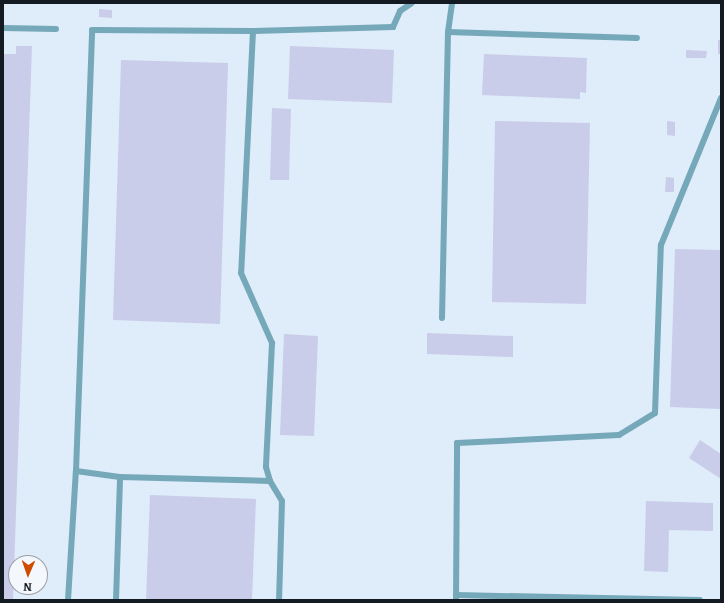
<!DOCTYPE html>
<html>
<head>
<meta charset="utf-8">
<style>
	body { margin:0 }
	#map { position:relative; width:724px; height:603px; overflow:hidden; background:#dfecfa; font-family:Bitter,serif }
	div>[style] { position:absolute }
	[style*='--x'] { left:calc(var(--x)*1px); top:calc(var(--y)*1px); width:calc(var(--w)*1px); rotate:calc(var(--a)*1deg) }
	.building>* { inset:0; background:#cacde9 }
	.lane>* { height:6px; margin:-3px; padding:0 3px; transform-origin:3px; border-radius:3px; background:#75a8b8 }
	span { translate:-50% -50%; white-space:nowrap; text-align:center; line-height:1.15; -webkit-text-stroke:4px #f4f8fd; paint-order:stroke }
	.frame { position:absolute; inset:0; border:4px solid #131a22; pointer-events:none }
	.north { position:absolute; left:8px; top:555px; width:40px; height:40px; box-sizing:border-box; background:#f4f8fd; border:1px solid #9a9fa5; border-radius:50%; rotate:182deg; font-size:11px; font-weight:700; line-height:16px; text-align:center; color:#131a22 }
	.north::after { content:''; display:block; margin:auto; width:14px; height:18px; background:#cf4b00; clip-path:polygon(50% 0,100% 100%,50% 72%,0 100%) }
</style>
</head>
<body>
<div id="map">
	<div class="building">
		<i style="clip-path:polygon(99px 9px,112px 10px,112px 18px,99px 17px)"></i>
		<i style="clip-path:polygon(718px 40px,721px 40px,721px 54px,718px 54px)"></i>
		<i style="clip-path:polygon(16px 46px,32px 46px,13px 600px,3px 600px,3px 54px,16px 54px)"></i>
		<i style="clip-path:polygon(290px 46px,394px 50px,392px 103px,288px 99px)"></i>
		<i style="clip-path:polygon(686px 50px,707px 51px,706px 58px,686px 58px)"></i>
		<i style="clip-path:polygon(484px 54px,587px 58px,586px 93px,580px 92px,580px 99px,482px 95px)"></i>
		<i style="clip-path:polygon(121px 60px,228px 63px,220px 324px,113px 320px)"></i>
		<i style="clip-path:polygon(272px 108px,291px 109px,289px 180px,270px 180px)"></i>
		<i style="clip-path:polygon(495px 121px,590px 123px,586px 304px,492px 302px)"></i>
		<i style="clip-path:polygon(667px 121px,675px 122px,675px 136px,667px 135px)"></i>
		<i style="clip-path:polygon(666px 177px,674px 178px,674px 192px,665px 192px)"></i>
		<i style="clip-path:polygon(675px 249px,721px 250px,721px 409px,670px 407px)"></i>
		<i style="clip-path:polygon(427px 333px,513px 336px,513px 357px,427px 354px)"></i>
		<i style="clip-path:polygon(284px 334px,318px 336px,314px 436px,280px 435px)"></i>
		<i style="clip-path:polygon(700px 440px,721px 454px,721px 479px,689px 458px)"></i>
		<i style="clip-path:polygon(150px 495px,256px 499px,252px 600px,146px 600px)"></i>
		<i style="clip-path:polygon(646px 501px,713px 503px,713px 531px,669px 530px,668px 572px,644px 571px)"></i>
	</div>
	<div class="lane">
		<i style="--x:3;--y:28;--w:53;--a:1.1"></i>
		<i style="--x:253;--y:31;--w:242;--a:92.8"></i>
		<i style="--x:241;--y:273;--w:77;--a:66.1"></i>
		<i style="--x:272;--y:343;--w:124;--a:92.8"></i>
		<i style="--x:266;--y:467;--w:15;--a:74"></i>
		<i style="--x:270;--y:481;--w:23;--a:59"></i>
		<i style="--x:282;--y:501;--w:99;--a:91.7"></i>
		<i style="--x:448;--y:32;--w:189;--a:1.8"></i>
		<i style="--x:442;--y:318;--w:286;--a:-88.8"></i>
		<i style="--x:448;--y:32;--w:29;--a:-82"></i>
		<i style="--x:76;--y:471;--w:44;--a:7.8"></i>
		<i style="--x:120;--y:477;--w:150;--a:1.5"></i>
		<i style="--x:456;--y:595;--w:244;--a:1.2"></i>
		<i style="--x:68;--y:600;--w:129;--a:-86.5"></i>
		<i style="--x:76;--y:471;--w:441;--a:-87.9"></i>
		<i style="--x:92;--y:30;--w:161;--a:0.4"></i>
		<i style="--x:253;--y:31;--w:140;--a:-1.6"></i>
		<i style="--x:393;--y:27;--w:17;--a:-66"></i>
		<i style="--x:400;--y:11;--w:14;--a:-34"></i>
		<i style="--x:116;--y:600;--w:123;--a:-88.1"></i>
		<i style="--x:456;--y:600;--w:157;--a:-89.6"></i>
		<i style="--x:457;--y:443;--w:162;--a:-2.8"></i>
		<i style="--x:619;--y:435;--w:42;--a:-31.4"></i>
		<i style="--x:655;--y:413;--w:168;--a:-88"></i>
		<i style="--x:661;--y:245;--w:159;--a:-67.8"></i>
	</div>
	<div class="frame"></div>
	<div class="north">N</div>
</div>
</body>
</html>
